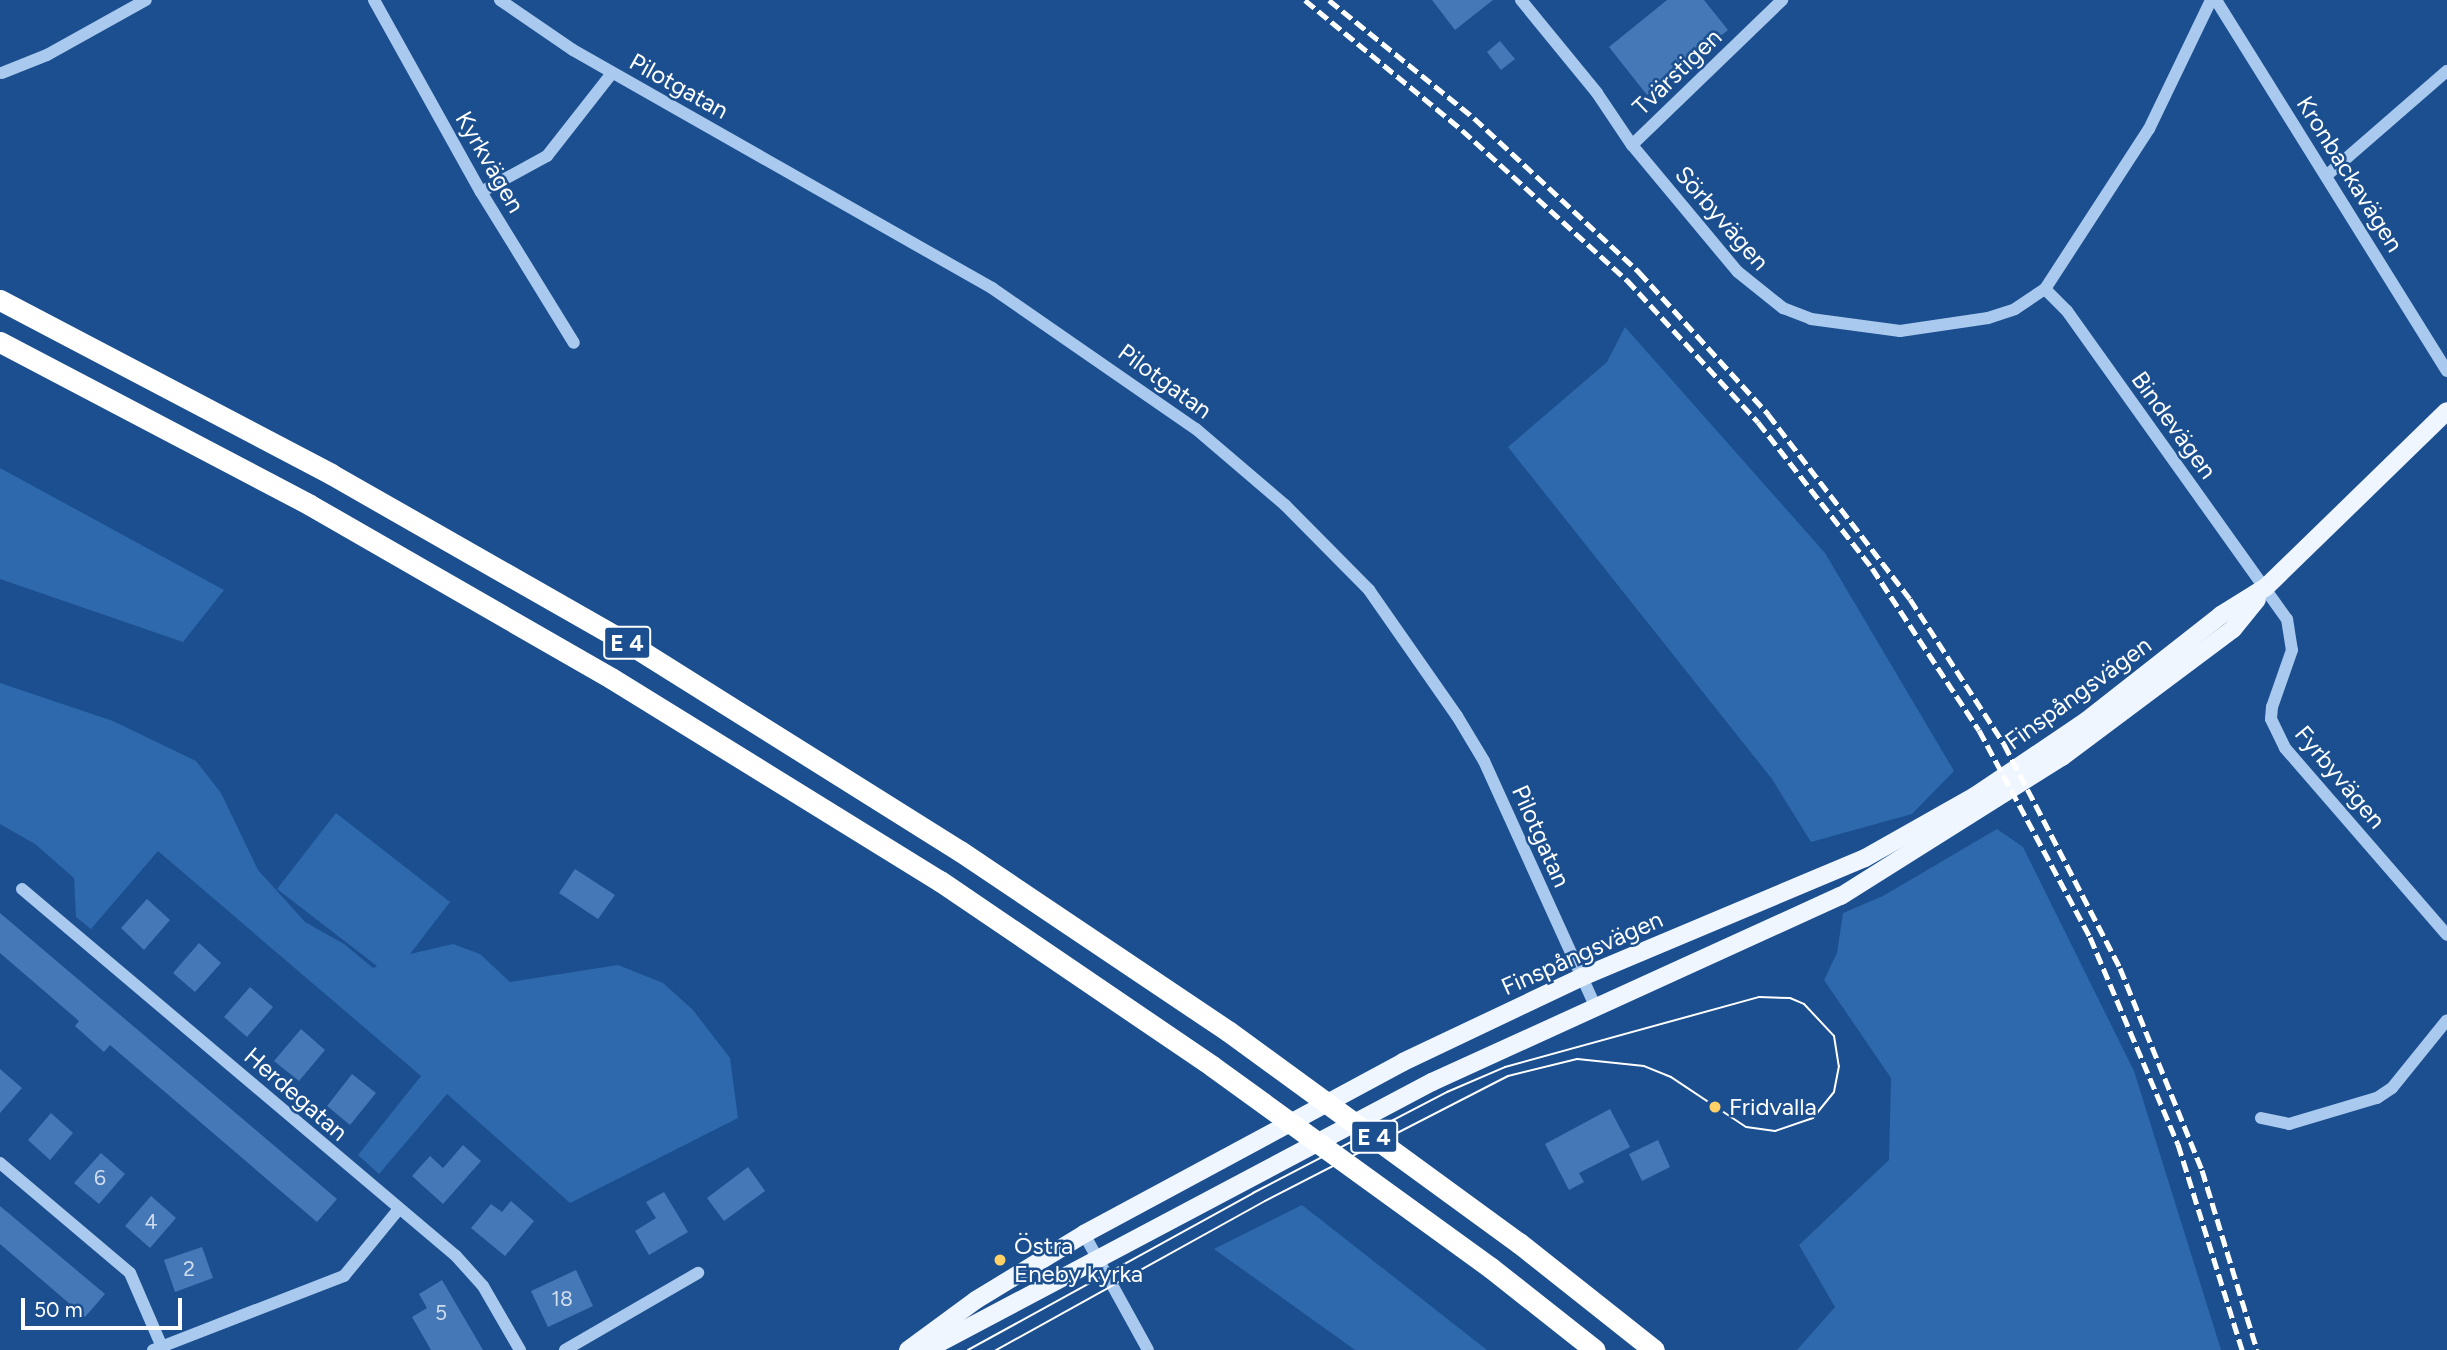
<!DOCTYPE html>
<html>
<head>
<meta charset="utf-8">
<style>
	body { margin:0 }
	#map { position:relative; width:2447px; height:1350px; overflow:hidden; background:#1b4f8f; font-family:Figtree,sans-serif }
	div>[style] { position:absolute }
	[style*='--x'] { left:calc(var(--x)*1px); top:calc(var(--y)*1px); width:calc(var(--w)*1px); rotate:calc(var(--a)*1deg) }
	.green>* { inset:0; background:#2e69ad }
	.building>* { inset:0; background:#4478b7 }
	.minor>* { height:12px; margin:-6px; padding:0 6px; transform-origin:6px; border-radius:6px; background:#a9c9ee }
	.major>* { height:18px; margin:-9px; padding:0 9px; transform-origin:9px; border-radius:9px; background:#f0f6ff }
	.highway>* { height:21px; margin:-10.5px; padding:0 10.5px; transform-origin:10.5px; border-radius:10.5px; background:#fff }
	.tram>* { height:2px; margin:-1px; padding:0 1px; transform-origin:1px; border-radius:1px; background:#fff }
	.rail>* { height:5px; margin-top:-2.5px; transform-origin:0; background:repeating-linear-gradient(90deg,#fff 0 12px,transparent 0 17px) }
	.dots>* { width:19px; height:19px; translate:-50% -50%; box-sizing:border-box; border:4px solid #1b4f8f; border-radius:50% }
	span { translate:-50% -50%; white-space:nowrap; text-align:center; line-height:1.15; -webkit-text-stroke:5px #1b4f8f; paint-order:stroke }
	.number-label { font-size:21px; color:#d0dded }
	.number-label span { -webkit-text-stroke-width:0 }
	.shield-label span { padding:2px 5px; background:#1b4f8f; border:2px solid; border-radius:5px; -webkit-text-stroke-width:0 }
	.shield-label { font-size:23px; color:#fff; font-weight:700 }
	.street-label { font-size:24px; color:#fff }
	.poi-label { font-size:24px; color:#fff }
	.left { translate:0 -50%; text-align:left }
	.scale { position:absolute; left:21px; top:1298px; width:161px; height:32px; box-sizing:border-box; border:4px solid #fff; border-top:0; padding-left:9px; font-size:21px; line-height:24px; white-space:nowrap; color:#fff; -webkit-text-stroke:5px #1b4f8f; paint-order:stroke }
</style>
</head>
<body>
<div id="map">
	<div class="green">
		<i style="clip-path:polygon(1625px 327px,1825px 553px,1954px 771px,1912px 814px,1811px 842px,1772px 779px,1508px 447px,1607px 362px)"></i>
		<i style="clip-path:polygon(0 468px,224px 590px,183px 642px,0 579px)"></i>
		<i style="clip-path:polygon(0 683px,113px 721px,196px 761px,221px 793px,258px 870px,305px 922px,344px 944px,373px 968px,377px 966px,277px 889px,336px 813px,450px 902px,410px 954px,453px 944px,480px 954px,510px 982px,618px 965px,663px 983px,693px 1010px,730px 1058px,738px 1118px,570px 1203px,447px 1094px,379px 1174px,358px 1155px,421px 1076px,158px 851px,91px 929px,76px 917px,74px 878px,35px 844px,0 824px)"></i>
		<i style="clip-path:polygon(1997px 829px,2023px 847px,2134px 1071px,2221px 1350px,1797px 1350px,1835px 1307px,1799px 1245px,1889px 1160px,1891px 1078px,1824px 980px,1837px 953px,1843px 913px,1883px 896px)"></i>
		<i style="clip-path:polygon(1302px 1205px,1487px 1350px,1355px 1350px,1214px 1249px)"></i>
	</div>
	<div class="building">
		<i style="clip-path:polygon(1432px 0,1493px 0,1455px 30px)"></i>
		<i style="clip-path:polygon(1667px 0,1704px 0,1728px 30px,1647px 95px,1609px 47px)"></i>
		<i style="clip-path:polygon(1500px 41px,1515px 59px,1501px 70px,1487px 52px)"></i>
		<i style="clip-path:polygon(575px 869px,615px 895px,598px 919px,559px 893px)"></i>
		<i style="clip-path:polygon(147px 899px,170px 920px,144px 950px,121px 928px)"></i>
		<i style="clip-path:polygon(0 913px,337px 1199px,317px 1222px,110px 1045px,104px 1052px,75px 1026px,79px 1021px,0 953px)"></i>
		<i style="clip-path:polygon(199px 943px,221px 963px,195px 992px,173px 973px)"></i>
		<i style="clip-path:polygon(250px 987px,273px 1007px,247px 1037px,224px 1017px)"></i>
		<i style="clip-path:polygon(301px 1029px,325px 1050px,299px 1081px,274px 1061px)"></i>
		<i style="clip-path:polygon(0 1069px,22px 1088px,0 1113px)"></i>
		<i style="clip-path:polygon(352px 1074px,376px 1093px,350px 1125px,327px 1106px)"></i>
		<i style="clip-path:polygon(1610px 1109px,1630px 1147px,1579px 1173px,1584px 1182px,1569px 1190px,1545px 1144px)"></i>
		<i style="clip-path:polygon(51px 1113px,73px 1133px,50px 1160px,28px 1140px)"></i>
		<i style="clip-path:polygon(1658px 1140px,1670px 1167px,1642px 1181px,1629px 1154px)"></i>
		<i style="clip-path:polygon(463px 1145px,481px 1161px,443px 1204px,412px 1176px,430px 1156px,443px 1168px)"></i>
		<i style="clip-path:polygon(101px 1153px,125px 1174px,99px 1204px,74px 1183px)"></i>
		<i style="clip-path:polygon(748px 1167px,765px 1191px,724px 1221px,707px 1198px)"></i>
		<i style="clip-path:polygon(664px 1192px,688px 1232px,649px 1255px,635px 1231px,656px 1218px,646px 1202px)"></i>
		<i style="clip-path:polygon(151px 1196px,176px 1218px,150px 1248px,125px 1226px)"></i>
		<i style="clip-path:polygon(511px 1201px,534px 1221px,505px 1256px,471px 1228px,491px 1204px,502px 1212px)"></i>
		<i style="clip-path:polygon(0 1206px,105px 1294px,85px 1317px,0 1244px)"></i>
		<i style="clip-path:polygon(202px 1247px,213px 1278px,175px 1292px,164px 1260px)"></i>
		<i style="clip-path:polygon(576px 1270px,593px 1306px,548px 1327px,531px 1291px)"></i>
		<i style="clip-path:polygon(442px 1280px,483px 1350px,431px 1350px,412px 1317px,427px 1308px,419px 1294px)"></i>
	</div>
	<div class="minor">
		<i style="--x:374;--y:0;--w:220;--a:60.9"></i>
		<i style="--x:481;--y:192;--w:177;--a:58.4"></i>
		<i style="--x:500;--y:0;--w:88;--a:34.4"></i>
		<i style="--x:573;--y:50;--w:482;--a:29.6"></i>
		<i style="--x:992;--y:288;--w:248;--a:34.7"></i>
		<i style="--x:1196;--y:429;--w:117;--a:40.5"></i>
		<i style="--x:1285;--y:505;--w:120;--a:45.3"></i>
		<i style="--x:1369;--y:590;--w:154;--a:55.1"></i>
		<i style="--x:1457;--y:716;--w:52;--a:59"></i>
		<i style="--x:1484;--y:761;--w:269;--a:65.6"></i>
		<i style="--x:1521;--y:0;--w:120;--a:50.7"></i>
		<i style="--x:1597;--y:93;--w:63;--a:56.1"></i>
		<i style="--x:1632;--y:145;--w:165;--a:50.2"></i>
		<i style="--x:1738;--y:272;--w:58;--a:38.7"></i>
		<i style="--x:1783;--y:308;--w:30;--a:21"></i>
		<i style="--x:1811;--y:319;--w:90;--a:7.7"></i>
		<i style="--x:1900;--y:331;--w:89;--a:-8.4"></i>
		<i style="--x:1988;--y:318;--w:28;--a:-18"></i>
		<i style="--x:2015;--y:309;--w:36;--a:-34"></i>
		<i style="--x:2045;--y:289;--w:191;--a:-57"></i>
		<i style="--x:2149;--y:129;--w:143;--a:-64.3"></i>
		<i style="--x:2216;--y:0;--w:437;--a:58.1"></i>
		<i style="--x:2;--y:73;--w:48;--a:-21.8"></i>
		<i style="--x:47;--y:55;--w:113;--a:-29.1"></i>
		<i style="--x:1632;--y:145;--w:209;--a:-44"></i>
		<i style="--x:2326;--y:176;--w:160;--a:-41"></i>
		<i style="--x:481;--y:192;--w:75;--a:-28.6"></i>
		<i style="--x:547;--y:156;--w:105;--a:-51.9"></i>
		<i style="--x:2045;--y:289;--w:31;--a:45"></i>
		<i style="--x:2067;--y:311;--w:379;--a:54.5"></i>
		<i style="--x:2287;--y:619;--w:31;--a:81"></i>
		<i style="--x:2292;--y:650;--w:60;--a:109.3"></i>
		<i style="--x:2272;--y:707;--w:12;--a:95"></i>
		<i style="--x:2271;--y:719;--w:32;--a:64"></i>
		<i style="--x:2285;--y:748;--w:247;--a:49.1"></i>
		<i style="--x:22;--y:889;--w:568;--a:40.22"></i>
		<i style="--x:456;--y:1256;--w:40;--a:48"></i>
		<i style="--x:483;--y:1286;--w:74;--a:60"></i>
		<i style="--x:2261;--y:1118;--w:29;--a:12"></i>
		<i style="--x:2289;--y:1124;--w:92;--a:-16.5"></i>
		<i style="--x:2377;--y:1098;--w:18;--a:-34"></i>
		<i style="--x:2392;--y:1088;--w:87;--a:-51"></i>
		<i style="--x:0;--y:1163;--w:170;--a:40.2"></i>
		<i style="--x:130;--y:1273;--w:81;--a:66.6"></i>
		<i style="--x:1084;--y:1234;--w:132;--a:61.1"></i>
		<i style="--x:153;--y:1350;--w:205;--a:-21.2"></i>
		<i style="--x:344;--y:1276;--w:85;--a:-50.7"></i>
		<i style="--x:565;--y:1350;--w:154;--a:-30.1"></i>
	</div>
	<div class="major">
		<i style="--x:908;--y:1350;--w:84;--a:-36.3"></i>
		<i style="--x:976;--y:1300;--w:127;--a:-31.4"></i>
		<i style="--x:1084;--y:1234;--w:362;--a:-28.3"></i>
		<i style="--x:1403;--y:1062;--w:198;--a:-25.4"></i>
		<i style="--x:1582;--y:977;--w:307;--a:-22.8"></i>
		<i style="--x:1865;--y:858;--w:126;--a:-29.4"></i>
		<i style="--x:1975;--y:796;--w:134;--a:-34"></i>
		<i style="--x:2086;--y:721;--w:172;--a:-38.1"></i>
		<i style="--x:2221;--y:615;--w:53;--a:-31.9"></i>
		<i style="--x:2266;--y:587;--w:252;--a:-44.2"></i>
		<i style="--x:926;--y:1350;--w:573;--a:-27.91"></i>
		<i style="--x:1432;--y:1082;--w:449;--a:-24.5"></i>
		<i style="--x:1841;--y:896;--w:261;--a:-32.2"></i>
		<i style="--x:2062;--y:757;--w:214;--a:-36.8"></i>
		<i style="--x:2233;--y:629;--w:38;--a:-51"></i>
	</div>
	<div class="highway">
		<i style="--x:0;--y:300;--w:374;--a:27.7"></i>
		<i style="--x:331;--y:474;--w:348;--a:29.7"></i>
		<i style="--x:633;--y:646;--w:386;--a:32.1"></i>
		<i style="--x:960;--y:851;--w:323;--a:33.9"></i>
		<i style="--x:1228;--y:1031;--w:360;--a:36.1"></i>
		<i style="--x:1519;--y:1243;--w:172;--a:38.4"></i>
		<i style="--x:0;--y:342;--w:350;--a:27.7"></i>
		<i style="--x:310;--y:505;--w:347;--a:29.9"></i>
		<i style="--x:611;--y:678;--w:387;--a:31.7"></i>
		<i style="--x:940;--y:881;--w:329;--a:34.2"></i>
		<i style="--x:1212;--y:1066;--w:344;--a:35.9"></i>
		<i style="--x:1491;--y:1268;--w:132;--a:38.3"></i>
	</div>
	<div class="tram">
		<i style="--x:968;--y:1350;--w:325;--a:-28.8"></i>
		<i style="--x:1253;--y:1193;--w:219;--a:-27.5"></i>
		<i style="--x:1447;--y:1092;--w:63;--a:-23.3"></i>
		<i style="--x:1505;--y:1067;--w:263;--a:-15.4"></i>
		<i style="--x:1759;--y:997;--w:31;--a:2"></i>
		<i style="--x:1790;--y:998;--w:15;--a:23"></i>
		<i style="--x:1804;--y:1004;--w:44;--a:46.8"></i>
		<i style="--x:1834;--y:1036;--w:30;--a:81"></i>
		<i style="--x:1839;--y:1066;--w:26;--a:101"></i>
		<i style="--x:1834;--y:1092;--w:33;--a:129"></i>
		<i style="--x:1813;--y:1118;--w:40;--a:161.1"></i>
		<i style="--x:1775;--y:1131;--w:29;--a:-172"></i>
		<i style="--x:1746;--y:1127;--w:90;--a:-146.3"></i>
		<i style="--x:1671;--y:1077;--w:29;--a:-158"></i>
		<i style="--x:1644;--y:1066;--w:67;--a:-174"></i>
		<i style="--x:1577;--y:1059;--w:71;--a:166.2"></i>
		<i style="--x:1508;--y:1076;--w:273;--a:152.8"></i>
		<i style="--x:1265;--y:1201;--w:308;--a:151"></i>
	</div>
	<div class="rail">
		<i style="--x:1305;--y:0;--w:204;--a:39.6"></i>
		<i style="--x:1462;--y:130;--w:223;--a:42.3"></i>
		<i style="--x:1627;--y:280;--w:193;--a:47.3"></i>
		<i style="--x:1758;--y:422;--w:185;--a:52"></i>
		<i style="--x:1872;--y:568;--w:194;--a:56.6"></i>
		<i style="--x:1979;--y:730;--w:235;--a:61.8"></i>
		<i style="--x:2090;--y:937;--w:225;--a:67"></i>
		<i style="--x:2178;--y:1144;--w:216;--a:72.7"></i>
		<i style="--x:1329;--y:0;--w:187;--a:39.1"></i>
		<i style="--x:1474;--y:118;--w:226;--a:43"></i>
		<i style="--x:1639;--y:272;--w:192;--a:47.7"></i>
		<i style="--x:1768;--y:414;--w:233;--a:52.5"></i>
		<i style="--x:1910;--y:599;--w:173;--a:57"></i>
		<i style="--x:2004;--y:744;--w:252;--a:62.6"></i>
		<i style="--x:2120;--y:968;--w:218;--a:67.9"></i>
		<i style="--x:2202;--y:1170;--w:188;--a:73"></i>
	</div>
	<div class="dots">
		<i style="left:1715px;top:1107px;background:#ffd166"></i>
		<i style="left:1000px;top:1260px;background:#ffd166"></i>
	</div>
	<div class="number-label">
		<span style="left:100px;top:1178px">6</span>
		<span style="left:151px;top:1222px">4</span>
		<span style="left:189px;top:1269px">2</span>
		<span style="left:562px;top:1299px">18</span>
		<span style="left:441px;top:1313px">5</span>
	</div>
	<div class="shield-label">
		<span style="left:627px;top:643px">E 4</span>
		<span style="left:1374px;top:1137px">E 4</span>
	</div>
	<div class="street-label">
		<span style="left:1677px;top:72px;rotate:-44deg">Tvärstigen</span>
		<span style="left:679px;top:86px;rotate:29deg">Pilotgatan</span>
		<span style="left:490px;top:162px;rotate:60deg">Kyrkvägen</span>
		<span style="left:2350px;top:174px;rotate:58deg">Kronbackavägen</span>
		<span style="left:1722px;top:218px;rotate:49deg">Sörbyvägen</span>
		<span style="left:1165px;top:381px;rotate:36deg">Pilotgatan</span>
		<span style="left:2174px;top:425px;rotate:54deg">Bindevägen</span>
		<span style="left:2078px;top:693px;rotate:-36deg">Finspångsvägen</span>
		<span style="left:2340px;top:777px;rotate:50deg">Fyrbyvägen</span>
		<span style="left:1541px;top:836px;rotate:66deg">Pilotgatan</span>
		<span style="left:1582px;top:953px;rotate:-24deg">Finspångsvägen</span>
		<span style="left:296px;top:1094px;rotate:41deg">Herdegatan</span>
	</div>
	<div class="poi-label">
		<span class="left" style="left:1729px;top:1107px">Fridvalla</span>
		<span class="left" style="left:1014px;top:1260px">Östra<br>Eneby kyrka</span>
	</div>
	<div class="scale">50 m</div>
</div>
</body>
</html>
